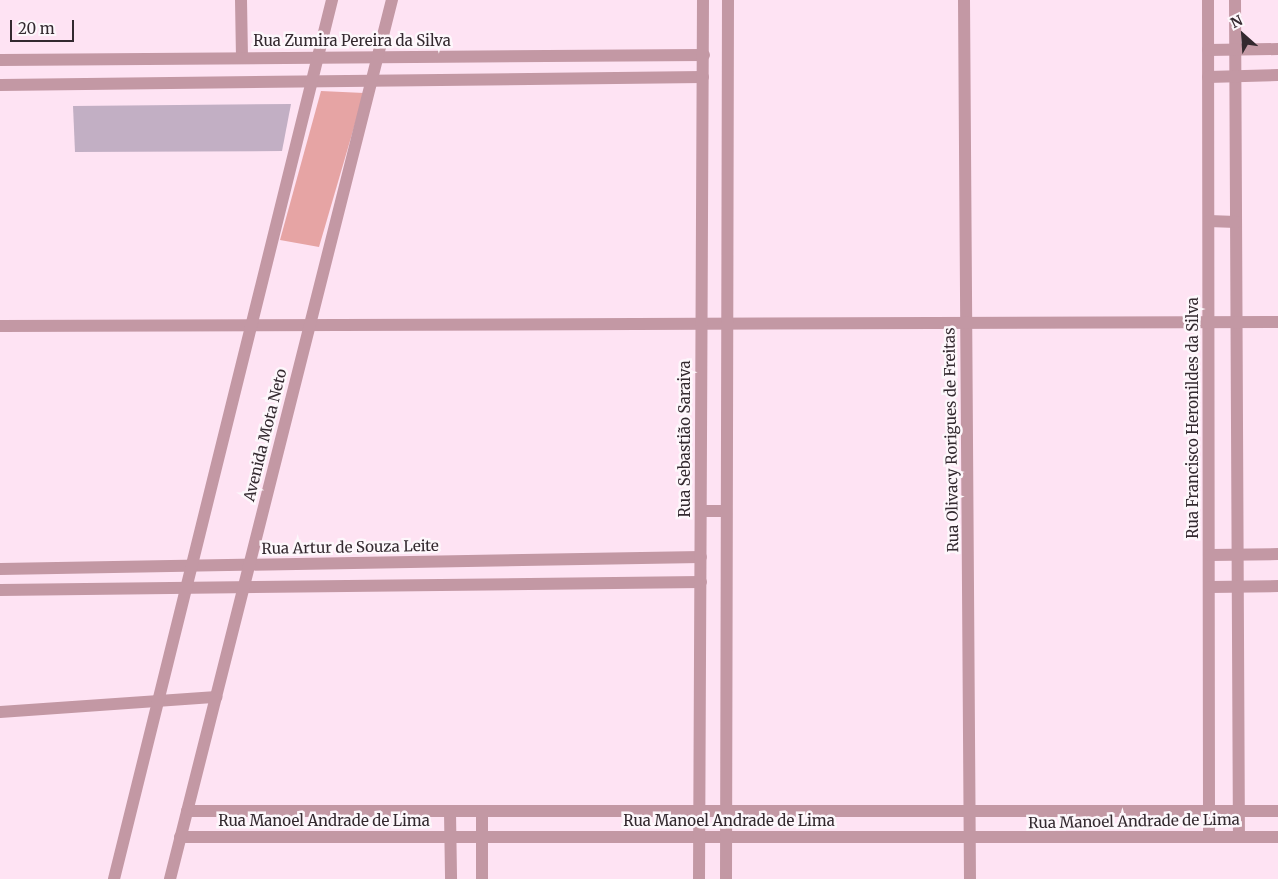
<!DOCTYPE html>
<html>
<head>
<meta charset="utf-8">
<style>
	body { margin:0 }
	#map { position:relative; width:1278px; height:879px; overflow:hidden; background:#fee3f3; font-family:Merriweather,serif }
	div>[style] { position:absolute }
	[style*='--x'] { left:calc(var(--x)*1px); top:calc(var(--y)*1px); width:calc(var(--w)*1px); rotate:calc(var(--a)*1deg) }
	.green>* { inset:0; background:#e6a4a4 }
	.building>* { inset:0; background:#c2afc4 }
	.minor>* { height:12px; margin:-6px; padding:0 6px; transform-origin:6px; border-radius:6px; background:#c398a4 }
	span { translate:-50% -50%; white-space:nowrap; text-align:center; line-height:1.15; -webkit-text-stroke:5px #fdf7fb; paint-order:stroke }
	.street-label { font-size:15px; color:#33292f }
	.north { position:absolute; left:1218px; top:10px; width:50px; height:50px; -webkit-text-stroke:4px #fdf7fb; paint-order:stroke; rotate:334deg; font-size:14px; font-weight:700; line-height:20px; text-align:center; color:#33292f }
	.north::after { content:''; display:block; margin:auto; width:18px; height:22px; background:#33292f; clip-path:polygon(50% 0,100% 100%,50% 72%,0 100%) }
	.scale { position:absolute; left:10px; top:20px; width:64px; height:22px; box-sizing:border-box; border:2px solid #33292f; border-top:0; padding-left:6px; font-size:15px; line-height:18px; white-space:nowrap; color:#33292f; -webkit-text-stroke:4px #fdf7fb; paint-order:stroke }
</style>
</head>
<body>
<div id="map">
	<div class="green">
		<i style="clip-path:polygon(321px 91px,364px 93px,319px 247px,280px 240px)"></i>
	</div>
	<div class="building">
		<i style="clip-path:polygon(291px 104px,282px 151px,75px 152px,73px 106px)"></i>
	</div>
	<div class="minor">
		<i style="--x:241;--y:0;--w:58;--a:89"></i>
		<i style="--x:964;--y:0;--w:879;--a:89.61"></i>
		<i style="--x:1208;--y:0;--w:836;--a:89.93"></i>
		<i style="--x:1235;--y:0;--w:835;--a:89.73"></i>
		<i style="--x:1208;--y:50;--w:70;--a:-0.8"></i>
		<i style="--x:0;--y:60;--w:704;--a:-0.41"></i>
		<i style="--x:1208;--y:77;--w:70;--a:-1.6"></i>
		<i style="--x:0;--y:85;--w:703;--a:-0.65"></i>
		<i style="--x:1209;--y:221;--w:27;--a:2"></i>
		<i style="--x:0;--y:326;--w:1278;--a:-0.18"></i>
		<i style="--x:701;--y:511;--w:25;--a:0"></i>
		<i style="--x:1210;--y:555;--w:68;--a:-0.8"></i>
		<i style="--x:0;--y:569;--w:701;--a:-0.98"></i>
		<i style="--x:1210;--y:587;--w:68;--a:-0.8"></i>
		<i style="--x:0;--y:590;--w:701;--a:-0.65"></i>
		<i style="--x:0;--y:712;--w:217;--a:-4"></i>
		<i style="--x:187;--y:811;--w:1091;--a:0"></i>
		<i style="--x:450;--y:812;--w:67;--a:89.1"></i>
		<i style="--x:180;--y:837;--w:1098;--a:0"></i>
		<i style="--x:114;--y:879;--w:906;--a:-76.07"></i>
		<i style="--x:170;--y:879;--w:907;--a:-75.83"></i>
		<i style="--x:482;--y:879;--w:68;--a:-90"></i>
		<i style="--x:699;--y:879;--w:879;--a:-89.74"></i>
		<i style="--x:726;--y:879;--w:879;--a:-89.87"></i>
	</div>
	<div class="street-label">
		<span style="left:352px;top:41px">Rua Zumira Pereira da Silva</span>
		<span style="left:1193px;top:418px;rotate:-90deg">Rua Francisco Heronildes da Silva</span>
		<span style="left:265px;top:435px;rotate:-76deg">Avenida Mota Neto</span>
		<span style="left:685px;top:439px;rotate:-90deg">Rua Sebastião Saraiva</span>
		<span style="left:951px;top:440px;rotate:-91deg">Rua Olivacy Rorigues de Freitas</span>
		<span style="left:350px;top:547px;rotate:-1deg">Rua Artur de Souza Leite</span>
		<span style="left:324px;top:821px">Rua Manoel Andrade de Lima</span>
		<span style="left:729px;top:821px">Rua Manoel Andrade de Lima</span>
		<span style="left:1134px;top:821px;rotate:-1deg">Rua Manoel Andrade de Lima</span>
	</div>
	<div class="north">N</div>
	<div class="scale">20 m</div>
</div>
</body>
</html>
